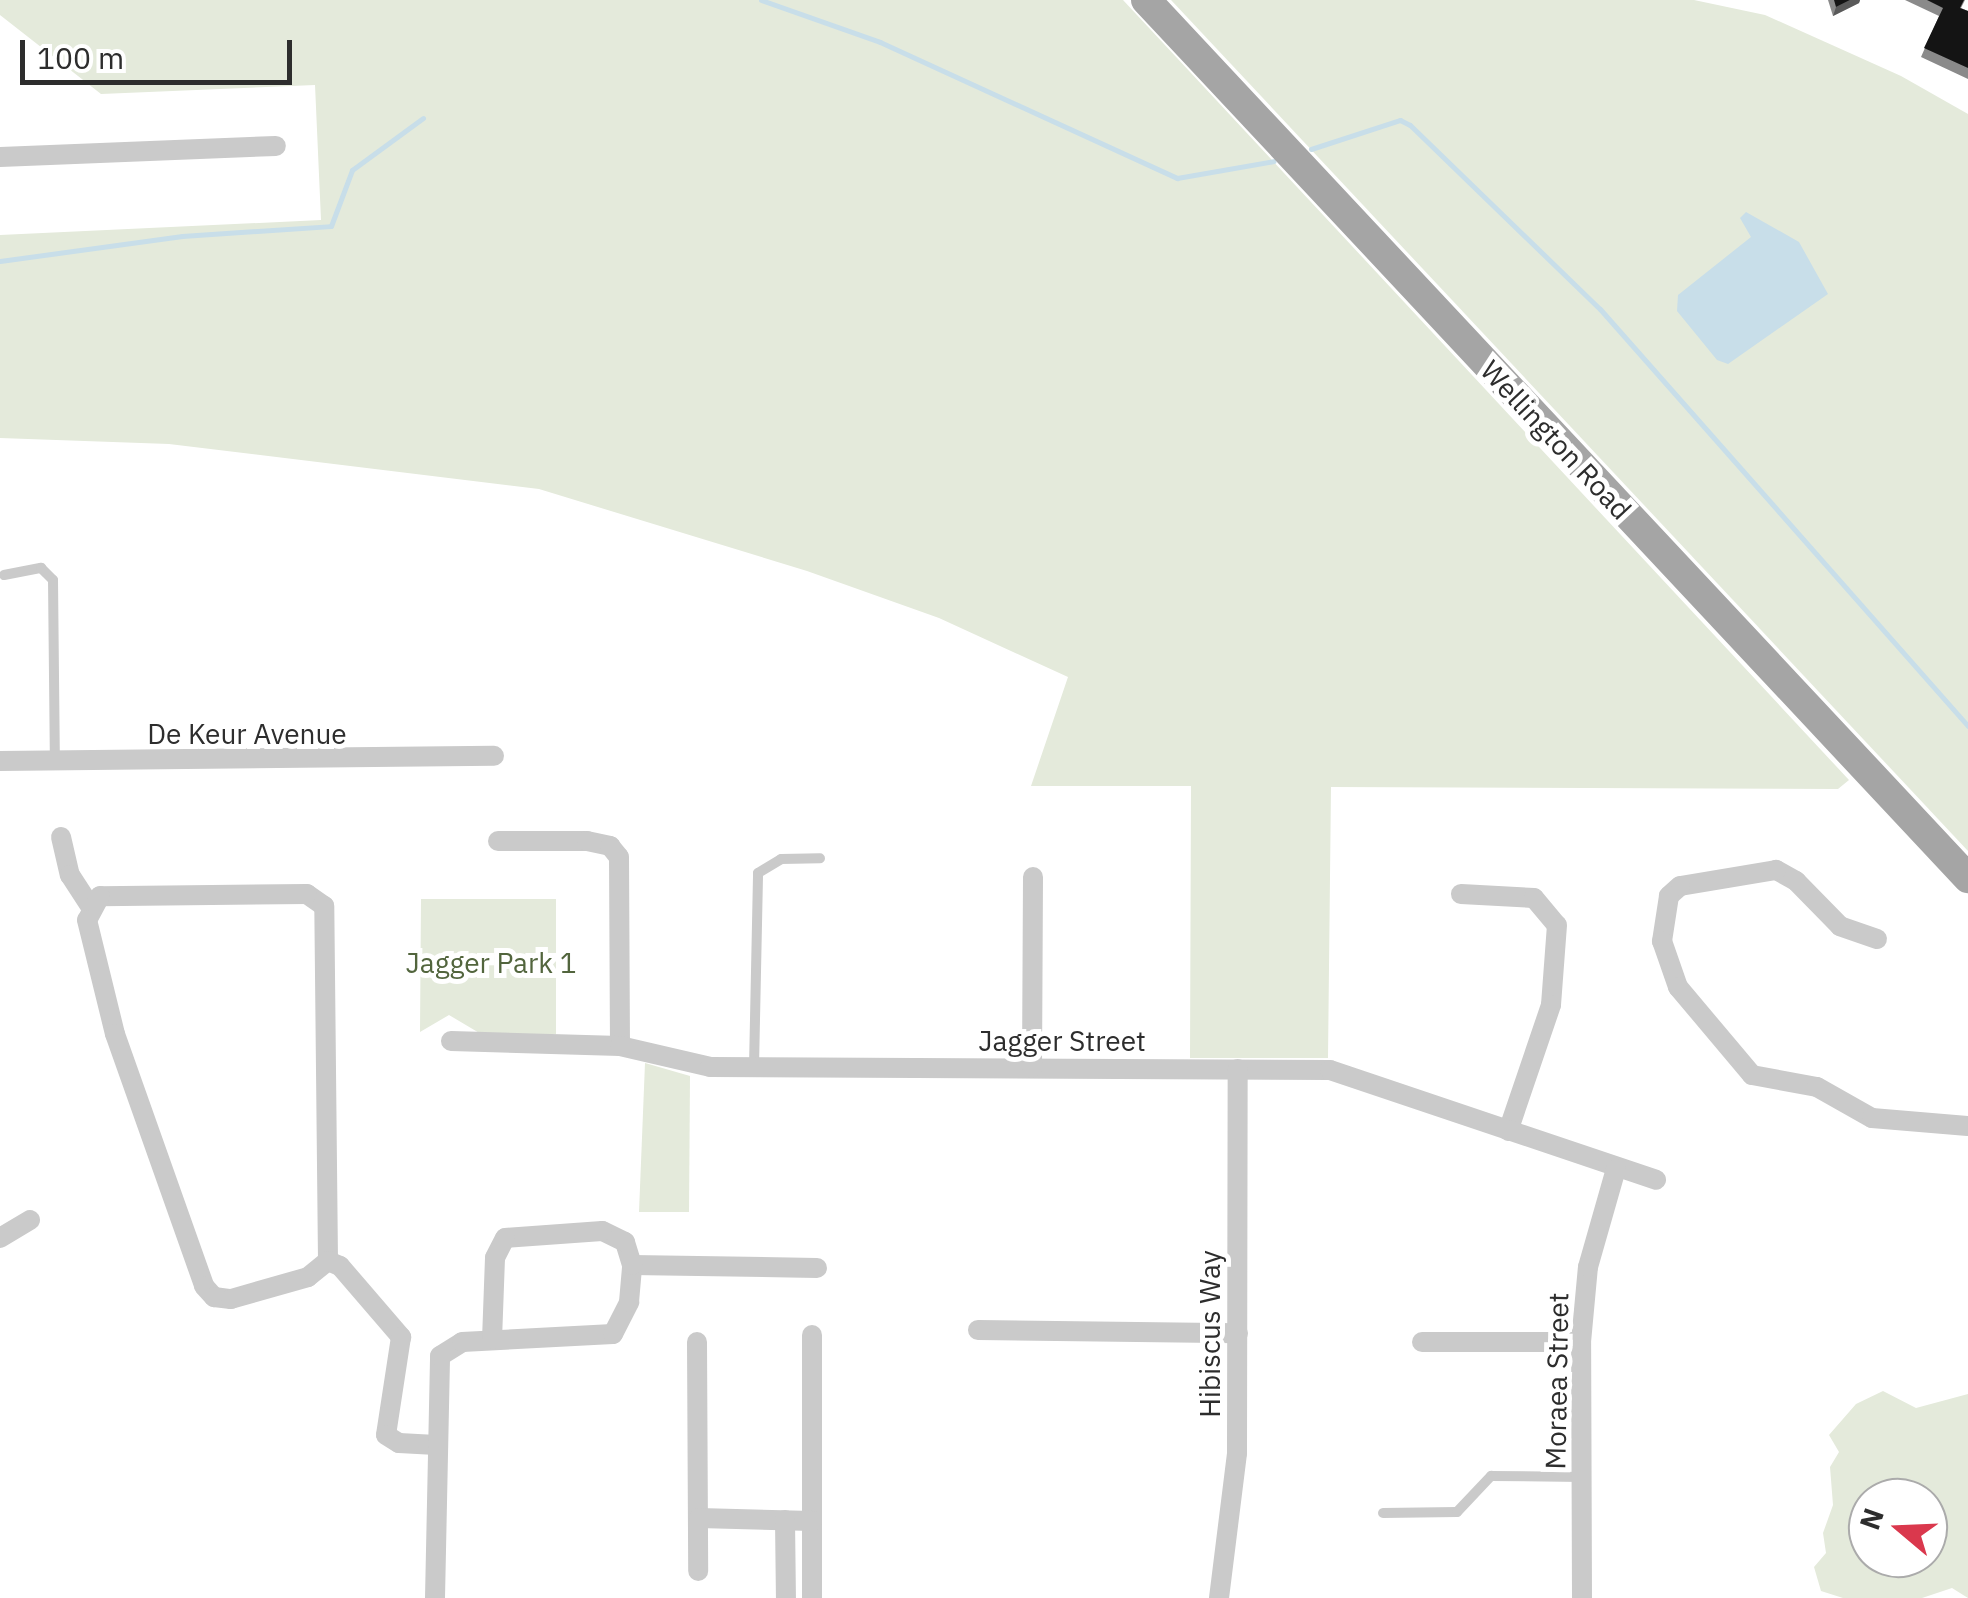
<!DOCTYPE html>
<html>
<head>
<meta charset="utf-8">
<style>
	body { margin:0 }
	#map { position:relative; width:1968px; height:1598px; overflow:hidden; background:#fff; font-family:"IBM Plex Sans",sans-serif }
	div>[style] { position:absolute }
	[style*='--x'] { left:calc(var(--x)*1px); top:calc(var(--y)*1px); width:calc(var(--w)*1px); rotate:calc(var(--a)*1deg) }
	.green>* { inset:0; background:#e4eadb }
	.water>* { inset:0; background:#c8dee9 }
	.stream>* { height:5px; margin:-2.5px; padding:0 2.5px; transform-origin:2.5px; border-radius:2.5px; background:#c8dee9 }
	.lane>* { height:10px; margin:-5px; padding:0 5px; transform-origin:5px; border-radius:5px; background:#cacaca }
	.street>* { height:20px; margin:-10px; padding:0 10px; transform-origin:10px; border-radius:10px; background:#cacaca }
	.primary>* { height:30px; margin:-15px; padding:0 15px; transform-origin:15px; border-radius:15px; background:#a5a5a5 }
	.wall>* { inset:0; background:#8a8a8a }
	.shaded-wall>* { inset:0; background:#5a5a5a }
	.building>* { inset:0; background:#141414 }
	span { translate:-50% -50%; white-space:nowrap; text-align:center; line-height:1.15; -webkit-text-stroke:10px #fff; paint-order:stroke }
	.street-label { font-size:28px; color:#2d2d2d }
	.park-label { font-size:28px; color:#52653d }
	.north { position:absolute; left:1848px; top:1478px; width:100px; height:100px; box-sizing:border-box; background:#fff; border:2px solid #ababab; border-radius:50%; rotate:289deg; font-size:28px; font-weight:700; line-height:40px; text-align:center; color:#2d2d2d }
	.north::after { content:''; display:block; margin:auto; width:35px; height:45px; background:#da384d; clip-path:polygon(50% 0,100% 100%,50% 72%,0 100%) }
	.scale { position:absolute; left:20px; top:40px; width:272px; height:45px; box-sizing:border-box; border:5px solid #2d2d2d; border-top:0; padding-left:12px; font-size:30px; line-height:35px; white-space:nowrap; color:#2d2d2d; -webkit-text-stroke:8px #fff; paint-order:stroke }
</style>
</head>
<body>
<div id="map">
	<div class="green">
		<i style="clip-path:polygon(0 0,1123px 0,1849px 780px,1838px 789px,1331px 787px,1328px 1058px,1190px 1058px,1191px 786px,1031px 786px,1068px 677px,939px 618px,807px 571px,539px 489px,169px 444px,0 438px,0 235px,321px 220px,315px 85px,101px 94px,0 15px)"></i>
		<i style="clip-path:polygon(1171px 0,1694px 0,1765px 15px,1901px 76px,1968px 114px,1968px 851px)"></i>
		<i style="clip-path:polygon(421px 899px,556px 899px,556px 1034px,481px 1034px,449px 1015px,420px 1032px)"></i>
		<i style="clip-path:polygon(645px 1063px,690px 1076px,689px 1212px,639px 1212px)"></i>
		<i style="clip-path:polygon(evenodd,1883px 1391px,1916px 1408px,1968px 1394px,1968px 1598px,1952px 1588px,1922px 1598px,1843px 1598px,1821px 1591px,1814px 1567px,1826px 1553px,1823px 1533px,1833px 1505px,1830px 1467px,1839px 1452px,1829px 1435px,1856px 1404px,1883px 1391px,1868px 1498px,1928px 1498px,1928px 1558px,1868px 1558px,1868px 1498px)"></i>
	</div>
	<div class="water">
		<i style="clip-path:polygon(1746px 212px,1799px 242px,1828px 294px,1728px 364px,1717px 360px,1677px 311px,1678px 295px,1751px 237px,1740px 218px)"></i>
	</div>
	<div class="stream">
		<i style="--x:761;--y:0;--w:126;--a:19.4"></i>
		<i style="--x:880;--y:42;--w:327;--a:24.6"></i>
		<i style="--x:1177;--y:178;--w:98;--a:-9.9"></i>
		<i style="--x:1311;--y:149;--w:94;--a:-18"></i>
		<i style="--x:1400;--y:120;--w:11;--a:27"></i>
		<i style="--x:1410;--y:125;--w:264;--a:44.1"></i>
		<i style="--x:1600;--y:309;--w:556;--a:48.57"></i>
		<i style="--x:0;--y:261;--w:184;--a:-7.8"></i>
		<i style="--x:182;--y:236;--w:149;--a:-3.8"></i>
		<i style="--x:331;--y:226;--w:60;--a:-69.4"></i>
		<i style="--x:352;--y:170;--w:88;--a:-36.2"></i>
	</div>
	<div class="lane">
		<i style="--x:4;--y:575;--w:38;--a:-11"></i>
		<i style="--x:41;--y:568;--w:17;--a:45"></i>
		<i style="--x:53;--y:580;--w:180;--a:89.4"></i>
		<i style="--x:754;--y:1067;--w:194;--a:-88.8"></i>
		<i style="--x:758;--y:873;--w:27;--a:-31"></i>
		<i style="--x:781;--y:859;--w:39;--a:-1"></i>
		<i style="--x:1383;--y:1513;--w:74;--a:-0.8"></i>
		<i style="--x:1457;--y:1512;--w:50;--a:-46.6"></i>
		<i style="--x:1491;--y:1476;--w:92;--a:0.6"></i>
	</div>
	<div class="street">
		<i style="--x:0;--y:157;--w:276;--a:-2.3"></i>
		<i style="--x:0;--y:761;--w:494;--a:-0.6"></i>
		<i style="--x:61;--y:837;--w:39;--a:77"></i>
		<i style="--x:70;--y:875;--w:37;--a:57"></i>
		<i style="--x:498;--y:841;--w:89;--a:0"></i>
		<i style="--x:587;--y:841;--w:24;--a:12"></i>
		<i style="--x:610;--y:846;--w:14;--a:51"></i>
		<i style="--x:619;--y:857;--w:189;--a:89.7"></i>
		<i style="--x:1461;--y:894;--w:73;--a:3.1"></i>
		<i style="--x:1534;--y:898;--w:35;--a:50"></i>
		<i style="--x:1557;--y:925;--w:80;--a:94.3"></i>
		<i style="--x:1551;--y:1005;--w:133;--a:108.8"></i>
		<i style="--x:1877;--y:939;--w:39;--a:-161"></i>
		<i style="--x:1840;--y:926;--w:63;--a:-134.4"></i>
		<i style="--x:1796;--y:881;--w:23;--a:-151"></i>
		<i style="--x:1776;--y:870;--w:97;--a:170.5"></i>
		<i style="--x:1680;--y:886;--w:15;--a:138"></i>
		<i style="--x:1669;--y:896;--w:46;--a:98.8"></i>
		<i style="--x:1662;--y:941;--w:49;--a:70.8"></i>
		<i style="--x:1678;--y:987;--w:115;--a:49.9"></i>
		<i style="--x:1752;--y:1075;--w:66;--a:10.5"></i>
		<i style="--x:1817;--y:1087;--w:63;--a:29.4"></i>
		<i style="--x:1872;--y:1118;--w:96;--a:4.8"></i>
		<i style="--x:451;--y:1041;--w:169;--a:1.7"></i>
		<i style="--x:620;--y:1046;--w:92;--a:13.1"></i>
		<i style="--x:710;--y:1067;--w:620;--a:0.28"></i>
		<i style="--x:1330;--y:1070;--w:344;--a:18.6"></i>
		<i style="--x:1032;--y:1068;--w:191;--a:-89.7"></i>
		<i style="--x:0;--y:1238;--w:35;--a:-31"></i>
		<i style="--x:328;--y:1261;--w:355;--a:-90.6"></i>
		<i style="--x:324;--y:906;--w:21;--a:-145"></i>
		<i style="--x:307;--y:894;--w:207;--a:179.4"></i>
		<i style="--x:100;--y:896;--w:27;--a:118"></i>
		<i style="--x:87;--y:920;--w:117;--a:76.2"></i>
		<i style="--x:115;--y:1034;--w:267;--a:70.5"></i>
		<i style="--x:204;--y:1286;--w:15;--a:48"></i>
		<i style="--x:214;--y:1297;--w:17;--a:7"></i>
		<i style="--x:231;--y:1299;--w:80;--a:-15.9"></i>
		<i style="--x:308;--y:1277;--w:26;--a:-39"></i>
		<i style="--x:328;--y:1261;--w:13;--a:23"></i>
		<i style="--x:340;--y:1266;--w:94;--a:49.3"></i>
		<i style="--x:401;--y:1337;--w:99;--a:98.7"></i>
		<i style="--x:386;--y:1435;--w:15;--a:32"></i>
		<i style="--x:399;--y:1443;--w:37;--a:3"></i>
		<i style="--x:632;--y:1265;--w:185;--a:0.9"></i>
		<i style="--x:978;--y:1330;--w:260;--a:0.7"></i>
		<i style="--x:812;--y:1335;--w:263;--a:90"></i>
		<i style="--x:697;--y:1342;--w:229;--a:89.7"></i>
		<i style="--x:1422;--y:1342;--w:159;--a:0"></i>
		<i style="--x:699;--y:1518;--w:113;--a:1.5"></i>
		<i style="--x:785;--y:1520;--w:78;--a:89.3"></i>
		<i style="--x:435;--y:1598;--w:242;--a:-88.8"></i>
		<i style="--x:440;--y:1356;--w:26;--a:-32"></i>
		<i style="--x:462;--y:1342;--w:151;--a:-3"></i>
		<i style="--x:613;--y:1334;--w:36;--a:-63"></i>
		<i style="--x:629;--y:1302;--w:37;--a:-85"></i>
		<i style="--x:632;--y:1265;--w:24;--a:-107"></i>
		<i style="--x:625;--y:1242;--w:25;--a:-154"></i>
		<i style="--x:602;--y:1231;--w:97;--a:175.9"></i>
		<i style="--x:505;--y:1238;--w:22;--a:117"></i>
		<i style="--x:495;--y:1258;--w:81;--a:92.1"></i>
		<i style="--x:1219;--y:1598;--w:146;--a:-82.9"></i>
		<i style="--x:1237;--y:1453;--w:384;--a:-89.9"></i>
		<i style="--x:1582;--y:1598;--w:256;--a:-90.2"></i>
		<i style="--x:1581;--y:1342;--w:75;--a:-84.7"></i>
		<i style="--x:1588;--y:1267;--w:102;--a:-74.1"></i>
	</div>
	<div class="primary">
		<i style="--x:1146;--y:0;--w:1203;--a:46.89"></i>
	</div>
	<div class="wall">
		<i style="clip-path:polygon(1828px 0,1860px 0,1859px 3px,1833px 16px)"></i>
		<i style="clip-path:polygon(1905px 0,1965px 0,1961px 8px,1968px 11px,1968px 79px,1921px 57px,1939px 16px)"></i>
	</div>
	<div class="shaded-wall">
		<i style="clip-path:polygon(1850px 0,1860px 0,1859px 3px,1833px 16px,1836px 7px)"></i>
	</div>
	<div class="building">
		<i style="clip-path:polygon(1834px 0,1850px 0,1836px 7px)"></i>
		<i style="clip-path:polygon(1927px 0,1964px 0,1960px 8px,1968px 11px,1968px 68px,1924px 48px,1943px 8px)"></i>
	</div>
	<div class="street-label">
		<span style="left:1556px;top:440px;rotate:47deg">Wellington Road</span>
		<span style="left:247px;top:734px">De Keur Avenue</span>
		<span style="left:1062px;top:1041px">Jagger Street</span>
		<span style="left:1210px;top:1334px;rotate:-90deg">Hibiscus Way</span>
		<span style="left:1557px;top:1381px;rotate:-89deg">Moraea Street</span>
	</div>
	<div class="park-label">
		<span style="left:491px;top:963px">Jagger Park 1</span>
	</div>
	<div class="north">N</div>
	<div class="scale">100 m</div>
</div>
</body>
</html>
